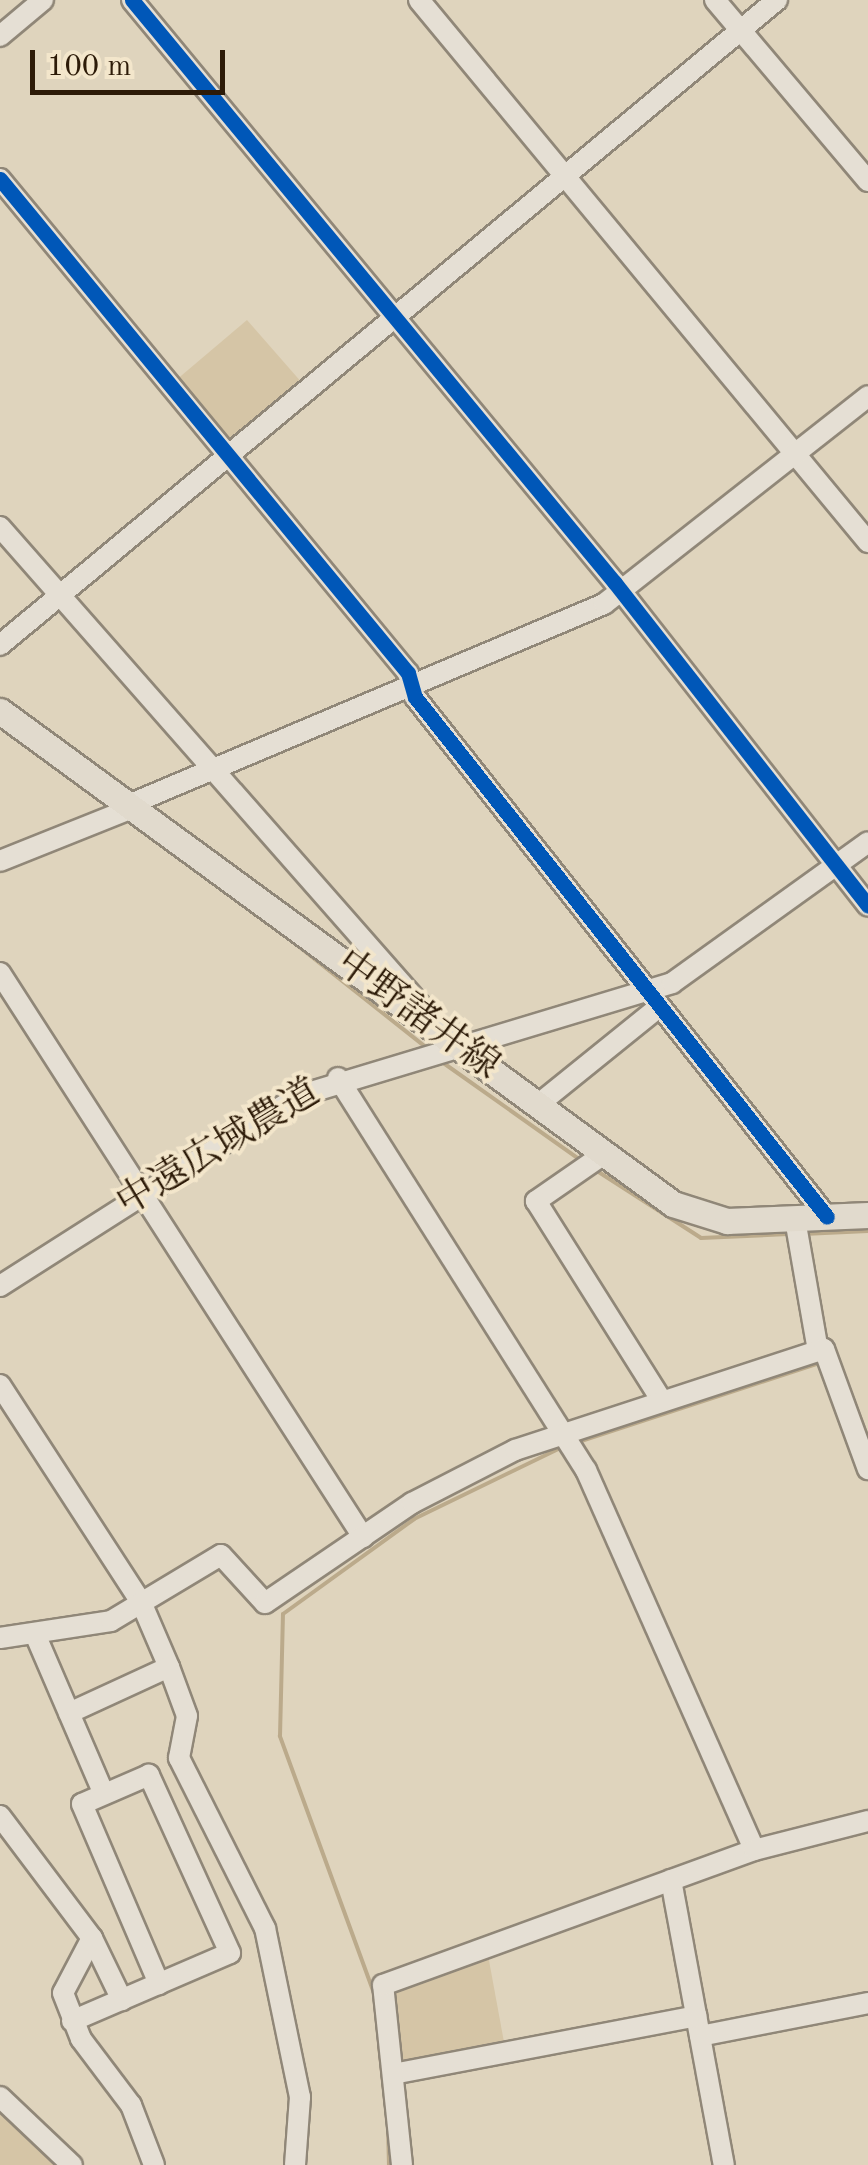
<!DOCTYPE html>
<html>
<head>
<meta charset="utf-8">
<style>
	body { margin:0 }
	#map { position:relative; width:868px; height:2165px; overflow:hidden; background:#dfd4bd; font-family:"Old Standard TT","Noto Serif JP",serif }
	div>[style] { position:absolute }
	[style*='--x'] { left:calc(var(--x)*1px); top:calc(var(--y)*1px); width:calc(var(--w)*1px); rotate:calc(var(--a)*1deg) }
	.green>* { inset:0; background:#d5c5a6 }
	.stream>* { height:4px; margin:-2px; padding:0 2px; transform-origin:2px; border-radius:2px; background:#bbaa8b }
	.roads { filter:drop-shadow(2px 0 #908778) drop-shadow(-2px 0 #908778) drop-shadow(0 2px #908778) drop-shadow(0 -2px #908778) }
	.minor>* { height:20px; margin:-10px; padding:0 10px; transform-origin:10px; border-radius:10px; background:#e5dfd4 }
	.major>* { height:25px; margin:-12.5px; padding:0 12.5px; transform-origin:12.5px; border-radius:12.5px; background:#e1dacd }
	.cycleway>* { height:15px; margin:-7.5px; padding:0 7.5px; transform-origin:7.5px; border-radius:7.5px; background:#0057b8 }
	span { translate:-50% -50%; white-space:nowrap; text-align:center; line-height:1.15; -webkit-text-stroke:8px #f3e6cb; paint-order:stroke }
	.street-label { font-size:38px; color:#2d1b08 }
	.scale { position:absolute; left:30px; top:50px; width:195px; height:45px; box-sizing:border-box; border:5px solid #2d1b08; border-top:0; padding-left:12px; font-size:30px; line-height:35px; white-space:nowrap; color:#2d1b08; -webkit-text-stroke:8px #f3e6cb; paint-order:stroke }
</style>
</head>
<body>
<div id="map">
	<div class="green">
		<i style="clip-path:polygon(247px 320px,303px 384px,229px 447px,175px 381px)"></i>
		<i style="clip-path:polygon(488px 1955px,506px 2053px,401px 2073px,390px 1989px)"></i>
		<i style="clip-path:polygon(0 2101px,74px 2165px,0 2165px)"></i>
	</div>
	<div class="stream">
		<i style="--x:283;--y:934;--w:185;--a:38.4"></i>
		<i style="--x:442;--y:1062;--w:171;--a:35.3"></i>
		<i style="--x:594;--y:1169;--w:127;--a:32.8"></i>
		<i style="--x:701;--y:1238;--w:87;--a:-2.6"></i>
		<i style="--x:803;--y:1234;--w:65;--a:-2.6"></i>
		<i style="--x:837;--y:1357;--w:87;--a:69.1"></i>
		<i style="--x:575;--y:1443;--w:261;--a:-18.1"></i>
		<i style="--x:375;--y:1996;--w:277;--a:-110.1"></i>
		<i style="--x:280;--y:1736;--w:122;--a:-88.6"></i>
		<i style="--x:283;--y:1614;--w:162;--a:-35.9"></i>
		<i style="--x:414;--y:1519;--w:165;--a:-25.9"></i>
		<i style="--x:379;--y:2045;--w:70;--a:83.5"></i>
		<i style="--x:388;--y:2125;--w:40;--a:88.6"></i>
	</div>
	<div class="roads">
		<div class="minor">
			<i style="--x:132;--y:0;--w:757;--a:50.36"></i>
			<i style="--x:615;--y:583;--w:410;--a:51.9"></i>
			<i style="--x:419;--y:0;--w:704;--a:50.36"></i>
			<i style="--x:715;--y:0;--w:237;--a:49.8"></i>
			<i style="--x:0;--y:36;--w:56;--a:-39.9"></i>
			<i style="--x:0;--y:179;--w:641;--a:50.45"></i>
			<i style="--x:408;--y:673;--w:25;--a:74"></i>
			<i style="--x:415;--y:697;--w:663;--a:51.61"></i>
			<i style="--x:0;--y:527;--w:653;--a:48.67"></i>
			<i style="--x:0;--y:645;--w:1010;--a:-39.7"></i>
			<i style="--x:126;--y:806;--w:519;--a:-22.91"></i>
			<i style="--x:604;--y:604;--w:336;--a:-38.2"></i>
			<i style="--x:0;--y:861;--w:140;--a:-21.8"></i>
			<i style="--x:0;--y:973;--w:671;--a:57.23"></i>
			<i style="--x:338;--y:1078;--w:464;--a:57.7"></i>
			<i style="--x:586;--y:1470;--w:415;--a:66.1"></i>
			<i style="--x:540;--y:1103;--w:154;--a:-38.9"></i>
			<i style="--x:604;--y:1154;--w:83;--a:145.3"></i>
			<i style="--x:536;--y:1201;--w:233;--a:57.8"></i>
			<i style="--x:795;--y:1219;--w:134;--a:80.1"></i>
			<i style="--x:0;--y:1286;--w:353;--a:-32.5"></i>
			<i style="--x:298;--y:1096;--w:391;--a:-16.8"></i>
			<i style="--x:672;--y:983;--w:241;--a:-35.7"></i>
			<i style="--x:0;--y:1385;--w:259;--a:57"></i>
			<i style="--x:141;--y:1602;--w:71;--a:66.7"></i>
			<i style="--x:169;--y:1667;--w:52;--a:69.8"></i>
			<i style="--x:187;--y:1716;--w:43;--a:100.8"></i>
			<i style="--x:179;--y:1758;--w:191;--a:63.2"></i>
			<i style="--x:265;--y:1928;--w:173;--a:78.3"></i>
			<i style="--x:300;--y:2097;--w:68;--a:94.2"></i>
			<i style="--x:35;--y:1634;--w:174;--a:66.7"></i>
			<i style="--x:0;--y:1638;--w:112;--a:-8.7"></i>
			<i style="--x:111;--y:1621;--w:128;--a:-31"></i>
			<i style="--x:221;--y:1555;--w:65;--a:47.5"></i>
			<i style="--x:265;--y:1603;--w:178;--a:-34.2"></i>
			<i style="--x:412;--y:1503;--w:116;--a:-27.2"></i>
			<i style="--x:515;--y:1450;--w:325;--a:-18.1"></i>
			<i style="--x:824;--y:1349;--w:128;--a:69.9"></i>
			<i style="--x:69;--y:1713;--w:110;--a:-24.7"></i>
			<i style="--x:0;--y:1816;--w:153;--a:53"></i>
			<i style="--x:92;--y:1938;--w:62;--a:117.8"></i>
			<i style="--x:63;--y:1993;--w:49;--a:68.6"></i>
			<i style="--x:81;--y:2039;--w:83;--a:52.9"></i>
			<i style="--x:131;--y:2105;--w:64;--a:69"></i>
			<i style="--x:671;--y:1880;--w:290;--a:79.5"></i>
			<i style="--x:92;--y:1938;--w:69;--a:64.2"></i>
			<i style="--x:72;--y:2021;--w:172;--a:-23.3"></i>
			<i style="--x:230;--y:1953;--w:196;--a:-114.5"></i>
			<i style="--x:149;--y:1775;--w:73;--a:156.6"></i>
			<i style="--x:82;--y:1804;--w:196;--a:66.8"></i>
			<i style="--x:700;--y:2036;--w:171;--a:-11.1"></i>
			<i style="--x:393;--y:2074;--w:309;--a:-10.8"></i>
			<i style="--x:0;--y:2097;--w:99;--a:43.4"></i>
			<i style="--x:402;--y:2165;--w:181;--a:-96"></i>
			<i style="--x:383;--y:1985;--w:395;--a:-20"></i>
			<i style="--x:754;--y:1850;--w:118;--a:-14.3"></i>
		</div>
		<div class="major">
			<i style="--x:0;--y:711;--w:834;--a:36.22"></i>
			<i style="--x:673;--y:1204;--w:57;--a:17.5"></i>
			<i style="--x:727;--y:1221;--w:141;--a:-2.4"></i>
		</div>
	</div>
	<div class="cycleway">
		<i style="--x:132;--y:0;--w:757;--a:50.36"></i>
		<i style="--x:615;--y:583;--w:410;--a:51.9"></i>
		<i style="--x:0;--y:179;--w:641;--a:50.45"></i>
		<i style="--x:408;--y:673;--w:25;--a:74"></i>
		<i style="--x:415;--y:697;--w:663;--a:51.61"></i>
	</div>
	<div class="street-label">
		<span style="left:417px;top:1016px;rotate:36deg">中野諸井線</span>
		<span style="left:219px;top:1149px;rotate:-31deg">中遠広域農道</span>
	</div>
	<div class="scale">100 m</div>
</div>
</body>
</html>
